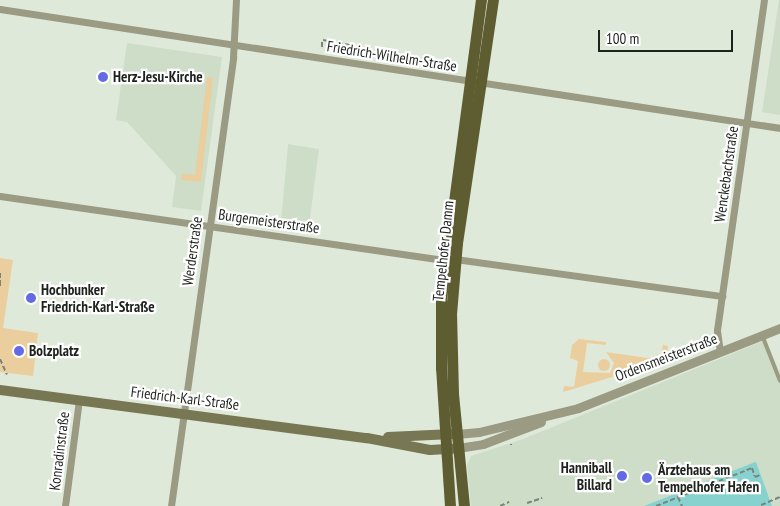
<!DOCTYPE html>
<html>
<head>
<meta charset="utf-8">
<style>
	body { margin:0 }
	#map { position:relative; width:780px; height:506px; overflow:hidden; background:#dfe9da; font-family:"PT Sans Narrow",sans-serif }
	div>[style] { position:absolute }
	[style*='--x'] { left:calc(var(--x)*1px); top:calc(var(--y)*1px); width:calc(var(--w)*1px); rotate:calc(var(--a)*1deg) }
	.built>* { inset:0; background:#ceddc8 }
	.green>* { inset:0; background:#ebce9d }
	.round { border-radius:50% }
	.water>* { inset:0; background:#87d2ce }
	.path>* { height:2px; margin-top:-1px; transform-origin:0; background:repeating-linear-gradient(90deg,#7c8379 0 5px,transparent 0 7.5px) }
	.service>* { height:4px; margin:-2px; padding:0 2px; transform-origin:2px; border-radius:2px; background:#9b9b83 }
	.minor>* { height:7px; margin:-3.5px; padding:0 3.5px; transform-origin:3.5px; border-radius:3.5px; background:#9b9b83 }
	.tertiary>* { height:9px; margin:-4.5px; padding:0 4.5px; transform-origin:4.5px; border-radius:4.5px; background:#9b9b83 }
	.secondary>* { height:10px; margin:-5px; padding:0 5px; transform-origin:5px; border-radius:5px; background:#777754 }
	.primary>* { height:11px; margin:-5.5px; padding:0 5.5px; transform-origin:5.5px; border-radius:5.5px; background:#5e5d32 }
	.dots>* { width:14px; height:14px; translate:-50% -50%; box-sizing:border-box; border:2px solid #fff; border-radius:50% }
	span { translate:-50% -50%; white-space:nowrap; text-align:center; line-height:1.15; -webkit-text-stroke:4.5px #fff; paint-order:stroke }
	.street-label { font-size:15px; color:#1e221d }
	.poi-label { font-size:15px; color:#1e221d; font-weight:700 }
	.left { translate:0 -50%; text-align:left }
	.right { translate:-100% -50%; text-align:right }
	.scale { position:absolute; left:598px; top:30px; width:135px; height:22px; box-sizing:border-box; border:2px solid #1e221d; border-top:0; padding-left:6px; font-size:15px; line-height:18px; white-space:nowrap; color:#1e221d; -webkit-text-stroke:4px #fff; paint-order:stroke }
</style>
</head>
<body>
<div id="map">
	<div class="built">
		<i style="clip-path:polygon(779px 0,780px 0,780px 115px,762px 112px)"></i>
		<i style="clip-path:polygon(127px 43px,222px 57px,201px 211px,172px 207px,176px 176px,127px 122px,116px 120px)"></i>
		<i style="clip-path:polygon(288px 144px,319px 149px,309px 226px,281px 222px)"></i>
		<i style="clip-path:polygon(766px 340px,780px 373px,780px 506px,772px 506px,755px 462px,644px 506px,471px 506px,467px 465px,471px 456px,523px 439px)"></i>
	</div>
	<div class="green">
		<i style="clip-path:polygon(207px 77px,213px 78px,201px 182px,181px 180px,182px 174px,195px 175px)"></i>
		<i style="clip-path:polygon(0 258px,13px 260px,3px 328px,38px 333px,33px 376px,0 372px)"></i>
		<i style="clip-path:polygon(579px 339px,606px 342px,606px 345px,587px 343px,583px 372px,610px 373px,614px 363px,606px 352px,655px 359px,661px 355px,663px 345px,668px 346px,667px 353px,661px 362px,563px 392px,564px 386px,574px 387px,578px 361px,570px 358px,572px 345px)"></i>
		<i class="round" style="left:598px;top:359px;width:12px;height:12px"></i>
	</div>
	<div class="water">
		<i style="clip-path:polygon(756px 462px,772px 506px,644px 506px,755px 462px)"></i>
	</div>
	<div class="path">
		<i style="--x:323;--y:40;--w:32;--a:11"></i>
		<i style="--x:354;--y:46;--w:6;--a:99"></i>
		<i style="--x:322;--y:47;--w:6;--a:-90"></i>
		<i style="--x:0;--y:273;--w:14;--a:90"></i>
		<i style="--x:0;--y:359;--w:17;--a:66"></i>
		<i style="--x:511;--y:444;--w:1;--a:90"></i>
		<i style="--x:678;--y:497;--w:10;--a:66"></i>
		<i style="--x:527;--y:503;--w:16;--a:-18"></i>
		<i style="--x:761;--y:505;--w:21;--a:-23"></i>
		<i style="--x:500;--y:506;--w:10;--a:-24"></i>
		<i style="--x:656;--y:506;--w:103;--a:-21.6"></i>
		<i style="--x:752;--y:468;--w:9;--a:72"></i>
		<i style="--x:755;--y:477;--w:5;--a:-22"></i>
	</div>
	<div class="service">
		<i style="--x:762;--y:335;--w:49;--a:68.6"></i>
	</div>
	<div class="minor">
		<i style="--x:0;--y:9;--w:789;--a:8.67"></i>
		<i style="--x:0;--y:196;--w:450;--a:8.2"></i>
		<i style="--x:455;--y:259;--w:270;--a:7.9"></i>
		<i style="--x:720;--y:352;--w:22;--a:-98"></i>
		<i style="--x:717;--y:330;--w:333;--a:-81.9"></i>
		<i style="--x:65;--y:506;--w:107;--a:-82.5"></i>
		<i style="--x:171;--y:506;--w:453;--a:-82.1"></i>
		<i style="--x:233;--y:57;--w:57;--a:-87"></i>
	</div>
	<div class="tertiary">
		<i style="--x:457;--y:434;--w:22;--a:-5"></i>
		<i style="--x:479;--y:432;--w:102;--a:-13.6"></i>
		<i style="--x:578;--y:408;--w:217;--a:-21.6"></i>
		<i style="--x:458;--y:448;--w:25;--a:-9"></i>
		<i style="--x:483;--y:444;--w:62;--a:-20.8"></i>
	</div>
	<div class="secondary">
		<i style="--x:0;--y:390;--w:370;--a:7.5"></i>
		<i style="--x:367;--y:438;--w:64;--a:10.8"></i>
		<i style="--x:430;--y:450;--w:22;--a:-3"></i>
		<i style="--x:388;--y:437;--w:65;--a:-2.6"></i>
	</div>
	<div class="primary">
		<i style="--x:450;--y:506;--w:138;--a:-93.7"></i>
		<i style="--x:441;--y:368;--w:69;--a:-90"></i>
		<i style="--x:441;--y:299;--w:302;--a:-82.4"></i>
		<i style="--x:464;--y:506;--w:113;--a:-95.6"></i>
		<i style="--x:453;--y:394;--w:80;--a:-91.4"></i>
		<i style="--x:451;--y:314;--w:71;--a:-85.2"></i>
		<i style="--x:457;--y:243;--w:246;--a:-81.6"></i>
	</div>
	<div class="dots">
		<i style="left:103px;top:77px;background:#626be4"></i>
		<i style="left:31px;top:298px;background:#626be4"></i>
		<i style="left:19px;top:351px;background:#626be4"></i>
		<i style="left:622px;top:476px;background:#626be4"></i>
		<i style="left:647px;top:478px;background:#626be4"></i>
	</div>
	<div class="street-label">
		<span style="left:392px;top:56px;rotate:9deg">Friedrich-Wilhelm-Straße</span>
		<span style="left:726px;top:174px;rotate:-82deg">Wenckebachstraße</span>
		<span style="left:269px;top:221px;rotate:8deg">Burgemeisterstraße</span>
		<span style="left:192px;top:251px;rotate:-82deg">Werderstraße</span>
		<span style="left:443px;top:251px;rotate:-84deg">Tempelhofer Damm</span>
		<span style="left:666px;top:357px;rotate:-21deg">Ordensmeisterstraße</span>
		<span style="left:185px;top:398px;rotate:7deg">Friedrich-Karl-Straße</span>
		<span style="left:59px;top:451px;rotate:-83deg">Konradinstraße</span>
	</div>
	<div class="poi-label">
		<span class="left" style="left:113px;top:77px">Herz-Jesu-Kirche</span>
		<span class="left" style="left:41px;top:298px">Hochbunker<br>Friedrich-Karl-Straße</span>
		<span class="left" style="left:29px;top:351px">Bolzplatz</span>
		<span class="right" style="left:612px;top:476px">Hanniball<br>Billard</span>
		<span class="left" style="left:658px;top:478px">Ärztehaus am<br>Tempelhofer Hafen</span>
	</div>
	<div class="scale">100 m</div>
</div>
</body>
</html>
